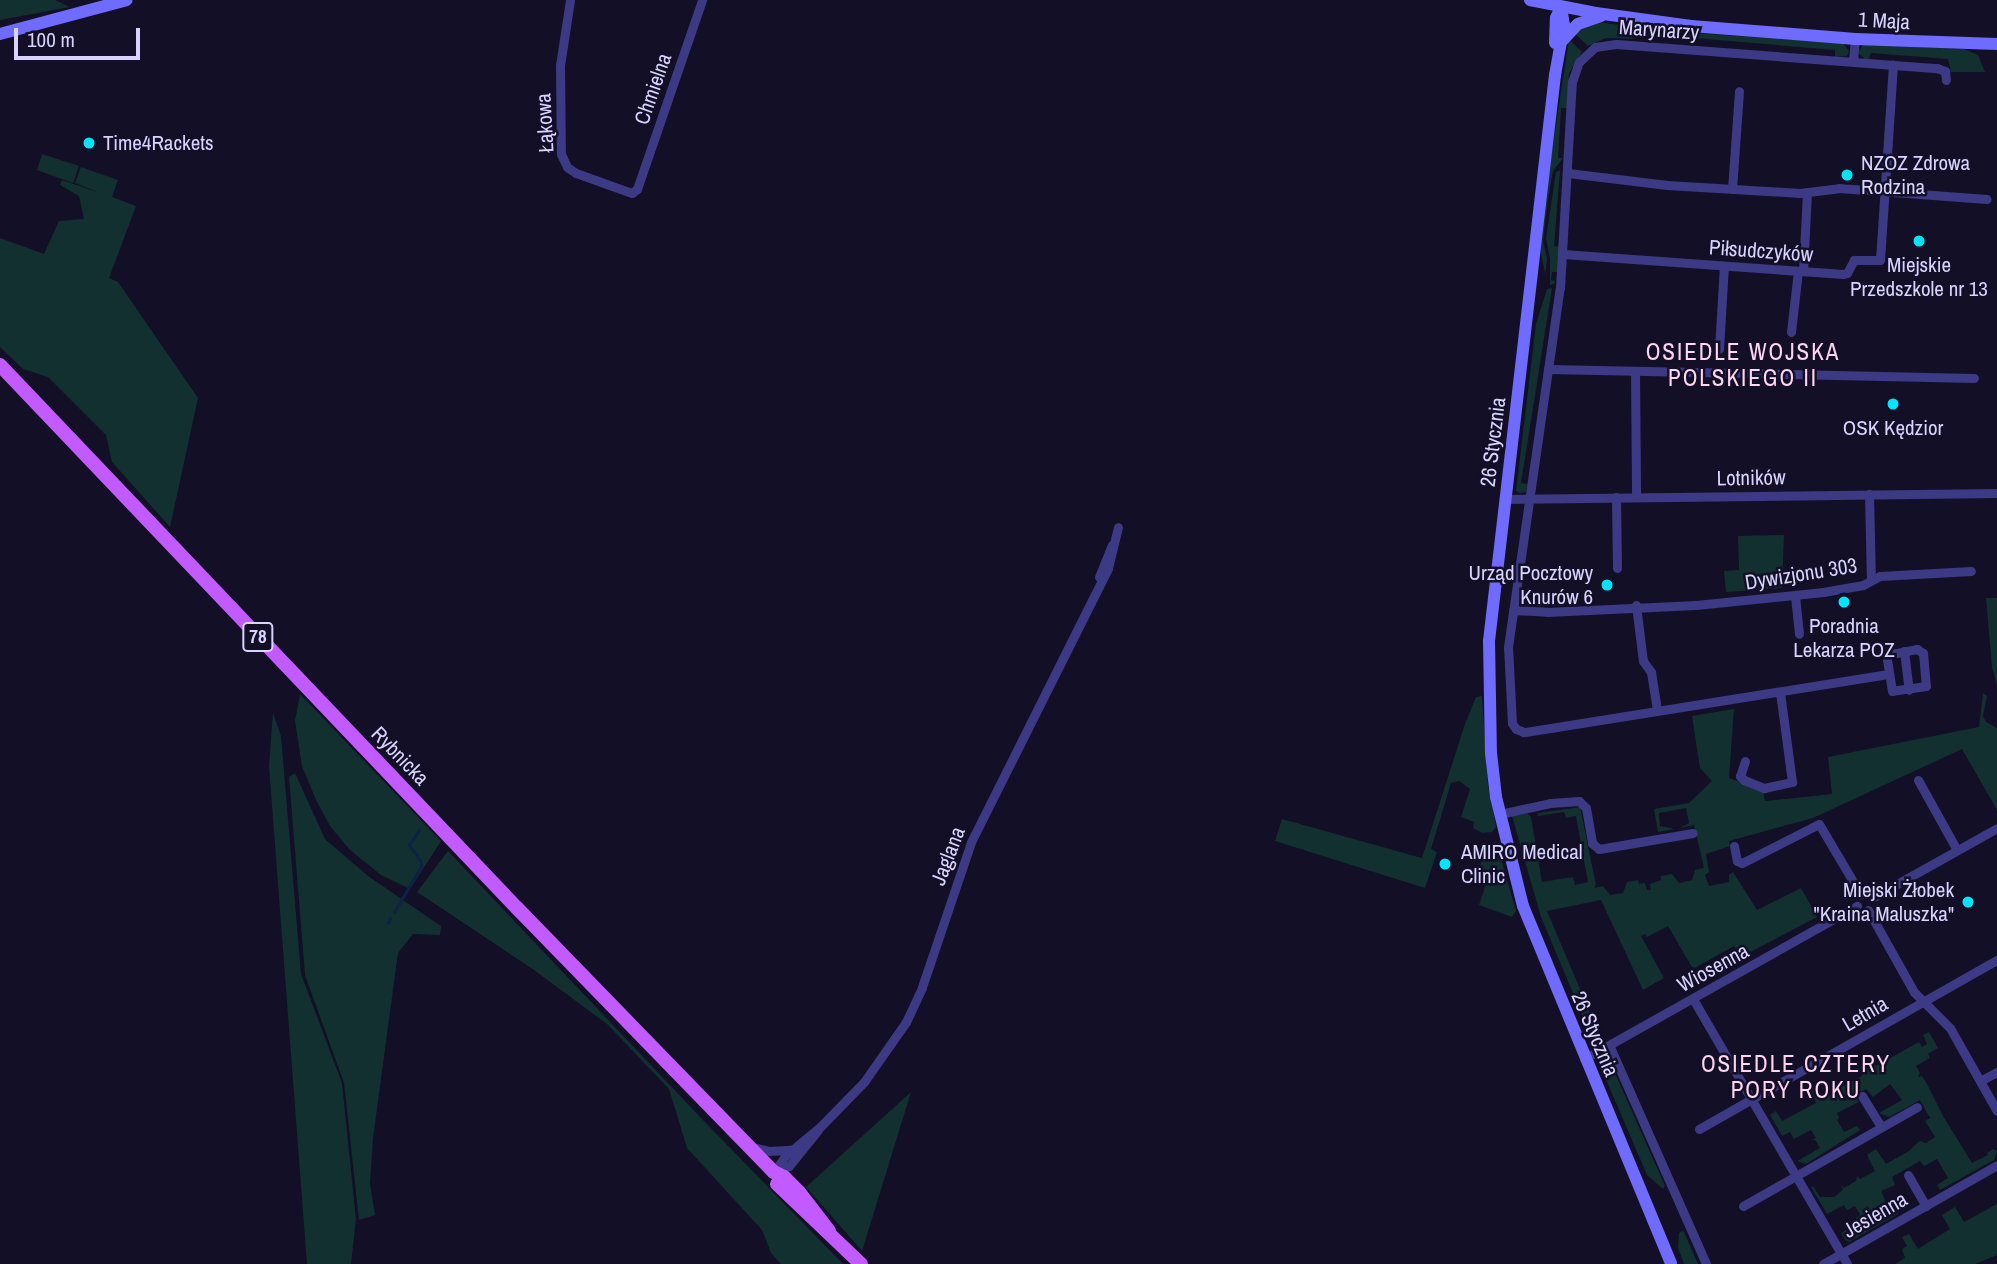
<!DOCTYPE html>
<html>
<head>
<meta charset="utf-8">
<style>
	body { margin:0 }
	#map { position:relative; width:1997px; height:1264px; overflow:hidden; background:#130f26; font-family:"Archivo Narrow",sans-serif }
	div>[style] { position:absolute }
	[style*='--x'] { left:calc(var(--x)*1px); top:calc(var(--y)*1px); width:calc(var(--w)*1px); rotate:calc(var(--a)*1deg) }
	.green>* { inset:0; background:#12302f }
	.stream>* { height:2.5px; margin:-1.25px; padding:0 1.25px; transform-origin:1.25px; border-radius:1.25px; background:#0c2248 }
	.street>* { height:9px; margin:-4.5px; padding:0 4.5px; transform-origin:4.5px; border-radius:4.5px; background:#3d3a85 }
	.secondary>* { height:12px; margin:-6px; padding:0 6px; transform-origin:6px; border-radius:6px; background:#6f6bff }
	.primary>* { height:14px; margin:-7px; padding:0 7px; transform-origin:7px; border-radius:7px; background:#c25bff }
	.dots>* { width:19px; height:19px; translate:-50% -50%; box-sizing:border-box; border:4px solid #130f26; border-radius:50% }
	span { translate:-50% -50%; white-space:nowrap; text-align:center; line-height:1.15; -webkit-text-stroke:5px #130f26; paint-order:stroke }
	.shield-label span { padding:2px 5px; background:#130f26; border:2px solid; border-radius:5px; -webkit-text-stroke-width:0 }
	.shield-label { font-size:19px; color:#d9d4ff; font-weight:700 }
	.street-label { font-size:21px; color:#d9d4ff }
	.poi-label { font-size:21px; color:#d9d4ff }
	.left { translate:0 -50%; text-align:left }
	.right { translate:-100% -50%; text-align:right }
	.neighbourhood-label { font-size:23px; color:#ffd6f0; letter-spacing:2px }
	.scale { position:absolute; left:14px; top:28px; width:126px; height:32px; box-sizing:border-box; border:4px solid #d9d4ff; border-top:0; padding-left:9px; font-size:21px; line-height:24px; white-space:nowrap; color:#d9d4ff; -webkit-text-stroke:5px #130f26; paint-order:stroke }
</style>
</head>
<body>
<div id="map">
	<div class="green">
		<i style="clip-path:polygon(0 0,55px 0,70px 7px,0 20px)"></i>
		<i style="clip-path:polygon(1599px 22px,1661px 31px,1843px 43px,1849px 51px,1847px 56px,1835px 57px,1835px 50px,1634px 33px,1633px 39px,1606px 38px,1588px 46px,1574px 33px)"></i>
		<i style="clip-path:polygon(1569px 39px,1582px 52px,1569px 73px,1567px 108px,1561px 108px,1558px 158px,1563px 158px,1553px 171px,1548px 198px,1543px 241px,1547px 259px,1545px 274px,1540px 248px,1545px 197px)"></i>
		<i style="clip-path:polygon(1863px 45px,1964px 49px,1978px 55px,1985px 72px,1951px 72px,1948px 59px,1871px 53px,1869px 59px,1865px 59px,1858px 53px)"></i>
		<i style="clip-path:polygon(42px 154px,79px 166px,73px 183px,37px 170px)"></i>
		<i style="clip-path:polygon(81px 167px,118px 180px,112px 197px,136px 206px,109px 278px,118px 282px,198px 398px,170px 527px,112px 462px,106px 435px,48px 377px,23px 369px,0 347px,0 238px,44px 254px,59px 221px,84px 219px,79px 196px,60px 185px,62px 180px,100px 193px,75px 183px)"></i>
		<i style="clip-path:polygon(1560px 170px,1554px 246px,1560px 247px,1558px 272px,1552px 272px,1551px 280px,1555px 281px,1554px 284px,1550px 285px,1550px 259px,1546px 238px,1556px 172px)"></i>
		<i style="clip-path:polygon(1552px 288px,1521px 483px,1528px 484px,1526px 492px,1519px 493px,1516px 491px,1536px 324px,1547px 289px)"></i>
		<i style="clip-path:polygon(1784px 535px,1782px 588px,1726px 592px,1724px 571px,1739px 570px,1738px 536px)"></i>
		<i style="clip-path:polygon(1986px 598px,1997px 598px,1997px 685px,1992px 667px)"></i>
		<i style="clip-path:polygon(1983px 693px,1987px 696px,1983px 716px,1986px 722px,1997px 728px,1997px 810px,1962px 749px,1813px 818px,1729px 841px,1730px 846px,1706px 854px,1709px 872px,1705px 875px,1709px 886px,1729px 882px,1729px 875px,1733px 872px,1757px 910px,1801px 888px,1817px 917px,1741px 957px,1734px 946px,1693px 969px,1668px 926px,1647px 937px,1645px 934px,1641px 936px,1664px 978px,1643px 990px,1601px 900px,1547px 911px,1599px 1034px,1591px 1036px,1541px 917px,1512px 816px,1527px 813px,1531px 817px,1542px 882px,1573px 877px,1575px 885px,1588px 882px,1576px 816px,1566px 818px,1564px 812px,1538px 816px,1538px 813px,1580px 807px,1596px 885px,1594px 888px,1603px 886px,1610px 895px,1623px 893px,1627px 882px,1638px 880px,1639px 884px,1645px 883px,1647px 890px,1651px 890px,1650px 884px,1661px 880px,1661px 876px,1672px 874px,1679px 883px,1692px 880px,1695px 870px,1704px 868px,1694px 825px,1680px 828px,1689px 823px,1686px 808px,1659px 813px,1660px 826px,1675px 829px,1658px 832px,1654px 809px,1689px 803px,1712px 781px,1700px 768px,1692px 716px,1734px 709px,1729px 778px,1763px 790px,1765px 801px,1832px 794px,1828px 757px,1979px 727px)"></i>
		<i style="clip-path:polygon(300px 694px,441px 841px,410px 889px,381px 875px,350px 850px,330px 826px,316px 800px,302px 766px,295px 721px)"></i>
		<i style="clip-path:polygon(1482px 696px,1488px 786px,1496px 827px,1492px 832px,1482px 833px,1473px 828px,1474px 822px,1461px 817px,1470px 789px,1459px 781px,1451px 783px,1431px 849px,1437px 852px,1425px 888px,1275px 841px,1282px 819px,1422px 858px,1465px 724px,1476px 697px)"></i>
		<i style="clip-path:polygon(273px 713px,281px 736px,301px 974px,342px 1083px,356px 1219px,351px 1264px,307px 1264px,269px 766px)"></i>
		<i style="clip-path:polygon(295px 773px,325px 839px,368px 876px,441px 926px,440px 935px,413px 934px,398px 953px,373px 1138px,370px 1184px,375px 1215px,359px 1220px,344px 1083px,305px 975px,289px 777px)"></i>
		<i style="clip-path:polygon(1496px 842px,1516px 911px,1512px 917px,1479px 905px,1487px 881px,1477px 877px,1483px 856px,1483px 852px,1478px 850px,1483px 844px)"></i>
		<i style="clip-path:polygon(448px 851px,703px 1120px,843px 1264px,781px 1264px,771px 1253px,762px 1230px,687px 1148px,669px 1089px,607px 1024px,534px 970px,417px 892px)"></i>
		<i style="clip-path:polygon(1929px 1032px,1938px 1048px,1928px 1054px,1930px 1058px,1916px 1066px,1920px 1073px,1918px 1077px,1922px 1076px,1927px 1084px,1943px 1116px,1972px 1163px,1988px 1155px,1987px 1153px,1993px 1149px,1997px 1151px,1994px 1160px,1940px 1190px,1937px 1185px,1948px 1178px,1937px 1159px,1924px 1166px,1920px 1161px,1892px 1177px,1895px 1185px,1881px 1191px,1889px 1210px,1896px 1209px,1898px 1214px,1849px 1242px,1845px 1240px,1841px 1233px,1846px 1230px,1849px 1234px,1860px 1227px,1856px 1218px,1860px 1215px,1855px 1206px,1847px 1210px,1844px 1205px,1827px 1214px,1811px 1187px,1813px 1186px,1820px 1197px,1834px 1197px,1843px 1190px,1841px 1185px,1844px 1188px,1856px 1181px,1857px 1176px,1860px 1179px,1875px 1171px,1867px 1155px,1871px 1152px,1876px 1149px,1886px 1164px,1909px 1151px,1919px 1141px,1926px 1143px,1935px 1137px,1925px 1121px,1930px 1118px,1920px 1100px,1889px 1117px,1879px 1113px,1902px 1100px,1890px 1084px,1873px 1097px,1866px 1089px,1855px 1095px,1859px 1102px,1837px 1113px,1839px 1118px,1837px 1120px,1844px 1132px,1857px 1126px,1860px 1130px,1806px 1164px,1797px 1161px,1820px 1148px,1815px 1140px,1812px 1140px,1816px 1138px,1811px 1130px,1794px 1139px,1790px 1132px,1782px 1136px,1770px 1115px,1776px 1111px,1782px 1121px,1816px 1103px,1810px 1091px,1817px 1088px,1822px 1096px,1825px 1094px,1823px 1087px,1828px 1094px,1862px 1076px,1858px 1067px,1865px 1063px,1860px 1055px,1867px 1052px,1876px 1066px,1919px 1042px,1922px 1047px,1927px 1044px,1923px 1035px)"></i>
		<i style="clip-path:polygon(1606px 1058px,1611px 1064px,1665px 1186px,1663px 1189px,1647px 1175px,1599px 1063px)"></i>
		<i style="clip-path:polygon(911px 1092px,862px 1251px,806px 1187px)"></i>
		<i style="clip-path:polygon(1997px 1204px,1997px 1255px,1975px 1264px,1895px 1264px,1905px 1258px,1902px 1249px,1907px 1246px,1902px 1237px,1909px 1234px,1918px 1249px,1950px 1229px,1942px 1215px,1955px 1207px,1964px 1222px)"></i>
		<i style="clip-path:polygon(1683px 1231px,1684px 1232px,1698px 1264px,1684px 1264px,1678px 1248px,1679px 1233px)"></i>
	</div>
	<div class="stream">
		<i style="--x:394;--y:912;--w:52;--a:-59"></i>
		<i style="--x:421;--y:867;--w:5;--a:-90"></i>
		<i style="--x:421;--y:862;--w:21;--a:-125"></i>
		<i style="--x:409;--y:845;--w:18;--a:-56"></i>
		<i style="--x:388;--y:923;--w:5;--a:-68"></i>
	</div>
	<div class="street">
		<i style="--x:570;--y:0;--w:66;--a:98.7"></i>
		<i style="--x:560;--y:65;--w:89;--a:89.4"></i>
		<i style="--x:561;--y:154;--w:14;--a:65"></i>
		<i style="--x:567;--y:167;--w:11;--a:34"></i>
		<i style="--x:576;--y:173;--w:59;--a:19.7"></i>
		<i style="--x:632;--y:193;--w:6;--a:-39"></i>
		<i style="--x:637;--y:189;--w:200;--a:-71"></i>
		<i style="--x:1853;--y:61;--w:22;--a:-85"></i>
		<i style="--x:1568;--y:173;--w:100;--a:6.9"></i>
		<i style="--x:1667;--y:185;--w:133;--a:3.4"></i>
		<i style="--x:1800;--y:193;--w:39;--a:-7"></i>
		<i style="--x:1839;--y:188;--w:148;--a:4.3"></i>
		<i style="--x:1732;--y:189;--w:98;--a:-85.9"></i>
		<i style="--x:1563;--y:254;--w:281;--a:4.1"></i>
		<i style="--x:1843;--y:274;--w:4;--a:-14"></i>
		<i style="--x:1847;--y:273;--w:15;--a:-62"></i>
		<i style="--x:1854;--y:260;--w:26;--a:0"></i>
		<i style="--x:1880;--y:260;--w:196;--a:-86.2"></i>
		<i style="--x:1803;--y:271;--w:79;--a:-87.1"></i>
		<i style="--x:1791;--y:332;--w:61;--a:-83.5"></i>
		<i style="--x:1719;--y:349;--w:83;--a:-86.6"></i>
		<i style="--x:1548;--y:369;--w:426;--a:1.2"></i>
		<i style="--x:1635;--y:371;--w:125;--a:89.5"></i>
		<i style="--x:1869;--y:494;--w:86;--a:88.7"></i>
		<i style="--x:1616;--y:497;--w:71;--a:89.2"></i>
		<i style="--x:1505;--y:499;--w:492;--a:-0.7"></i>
		<i style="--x:1099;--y:577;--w:35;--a:-68"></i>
		<i style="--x:1795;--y:596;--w:38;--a:84"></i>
		<i style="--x:1636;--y:605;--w:56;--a:82.9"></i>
		<i style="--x:1643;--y:661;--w:14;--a:54"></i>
		<i style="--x:1651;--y:672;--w:39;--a:81"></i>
		<i style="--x:1513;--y:610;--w:34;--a:3"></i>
		<i style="--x:1547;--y:612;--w:149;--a:-2.7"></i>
		<i style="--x:1696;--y:605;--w:128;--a:-5.8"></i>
		<i style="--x:1823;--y:592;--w:41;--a:-9.9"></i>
		<i style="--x:1863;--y:585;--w:19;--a:-28"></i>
		<i style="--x:1880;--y:576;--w:91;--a:-3.1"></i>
		<i style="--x:1917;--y:649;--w:7;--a:34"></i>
		<i style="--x:1923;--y:653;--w:33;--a:85"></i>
		<i style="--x:1926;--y:686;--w:34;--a:172"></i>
		<i style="--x:1892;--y:691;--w:36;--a:-99"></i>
		<i style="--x:1886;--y:655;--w:32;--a:-11"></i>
		<i style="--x:1904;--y:651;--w:39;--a:83"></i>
		<i style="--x:1888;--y:674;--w:369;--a:170.9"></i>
		<i style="--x:1524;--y:732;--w:9;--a:-159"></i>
		<i style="--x:1516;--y:729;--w:7;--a:-124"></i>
		<i style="--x:1512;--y:723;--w:76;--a:-93"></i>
		<i style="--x:1508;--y:647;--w:363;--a:-81.8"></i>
		<i style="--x:1560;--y:288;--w:206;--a:-86.7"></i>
		<i style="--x:1572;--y:82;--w:21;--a:-71"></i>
		<i style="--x:1579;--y:62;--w:22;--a:-43"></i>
		<i style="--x:1595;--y:47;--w:21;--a:-8"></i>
		<i style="--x:1616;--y:44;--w:322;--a:4.3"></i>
		<i style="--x:1937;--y:68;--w:9;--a:21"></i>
		<i style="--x:1945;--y:71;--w:9;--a:84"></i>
		<i style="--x:1745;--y:761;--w:16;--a:108"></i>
		<i style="--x:1740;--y:776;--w:6;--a:45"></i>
		<i style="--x:1744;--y:780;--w:22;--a:22"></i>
		<i style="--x:1764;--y:788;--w:29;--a:-12"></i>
		<i style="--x:1792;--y:782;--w:91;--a:-97.6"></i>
		<i style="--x:1918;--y:780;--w:80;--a:60.9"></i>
		<i style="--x:1500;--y:814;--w:51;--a:-12.4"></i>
		<i style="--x:1550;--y:803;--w:29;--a:-4"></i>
		<i style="--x:1579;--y:801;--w:10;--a:45"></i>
		<i style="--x:1586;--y:808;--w:36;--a:80"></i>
		<i style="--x:1592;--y:843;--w:9;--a:41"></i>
		<i style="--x:1599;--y:849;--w:95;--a:-9.7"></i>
		<i style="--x:1734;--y:846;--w:15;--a:79"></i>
		<i style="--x:1737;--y:861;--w:5;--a:22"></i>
		<i style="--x:1742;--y:863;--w:86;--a:-26.9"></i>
		<i style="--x:1819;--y:824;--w:82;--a:59.4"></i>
		<i style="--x:1872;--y:898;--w:143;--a:-29.2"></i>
		<i style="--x:1868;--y:910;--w:94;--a:60.7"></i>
		<i style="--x:1914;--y:992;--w:51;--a:45"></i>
		<i style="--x:1950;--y:1028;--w:95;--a:60.5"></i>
		<i style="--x:1693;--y:999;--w:306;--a:59.8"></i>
		<i style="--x:1610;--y:1047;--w:237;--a:66.1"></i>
		<i style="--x:1584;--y:1059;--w:313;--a:-29.3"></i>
		<i style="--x:1980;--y:1081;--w:19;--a:-28"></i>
		<i style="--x:1862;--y:1096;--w:36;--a:58"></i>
		<i style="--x:1699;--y:1129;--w:343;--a:-29.6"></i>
		<i style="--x:752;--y:1147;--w:17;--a:13"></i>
		<i style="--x:769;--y:1151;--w:22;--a:-3"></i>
		<i style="--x:774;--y:1172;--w:19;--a:-55"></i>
		<i style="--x:785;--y:1156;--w:47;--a:-39.8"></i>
		<i style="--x:821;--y:1126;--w:62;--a:-45.7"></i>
		<i style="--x:864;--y:1082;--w:73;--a:-55"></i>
		<i style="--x:906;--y:1022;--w:38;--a:-65"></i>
		<i style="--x:922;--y:987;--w:153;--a:-71.3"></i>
		<i style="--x:971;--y:842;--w:306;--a:-63.4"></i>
		<i style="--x:1108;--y:568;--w:42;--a:-76.3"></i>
		<i style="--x:774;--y:1172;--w:16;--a:-22"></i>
		<i style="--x:789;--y:1166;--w:46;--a:-51.1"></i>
		<i style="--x:1908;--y:1175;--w:36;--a:60"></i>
		<i style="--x:1743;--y:1206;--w:200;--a:-29.6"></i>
		<i style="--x:1823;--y:1264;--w:200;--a:-29.6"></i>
	</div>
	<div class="secondary">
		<i style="--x:1530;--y:0;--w:67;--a:11.1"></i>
		<i style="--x:1596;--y:13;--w:96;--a:7.8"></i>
		<i style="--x:1691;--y:26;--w:165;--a:4.5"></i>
		<i style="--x:1855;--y:39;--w:142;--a:2"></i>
		<i style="--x:1561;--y:7;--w:18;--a:81"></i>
		<i style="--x:1564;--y:25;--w:51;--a:100.2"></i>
		<i style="--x:1555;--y:75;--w:570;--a:96.65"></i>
		<i style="--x:1489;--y:641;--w:112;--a:89"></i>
		<i style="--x:1491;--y:753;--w:44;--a:83.5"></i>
		<i style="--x:1496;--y:797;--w:112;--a:76.1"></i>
		<i style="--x:1523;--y:906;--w:387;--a:67.5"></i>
		<i style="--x:0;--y:34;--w:131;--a:-15"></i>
		<i style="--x:1562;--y:41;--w:23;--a:-47"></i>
		<i style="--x:1578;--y:24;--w:24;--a:-19"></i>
		<i style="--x:1555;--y:43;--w:25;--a:-88"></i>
		<i style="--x:1556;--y:18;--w:12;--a:-66"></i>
	</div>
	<div class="primary">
		<i style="--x:0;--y:365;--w:750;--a:46.41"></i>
		<i style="--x:517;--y:908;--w:368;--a:45.8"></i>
		<i style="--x:774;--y:1172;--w:11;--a:27"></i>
		<i style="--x:784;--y:1177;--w:21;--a:45"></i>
		<i style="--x:799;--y:1192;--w:49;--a:52.4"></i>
		<i style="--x:777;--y:1184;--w:116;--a:43.6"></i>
	</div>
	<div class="dots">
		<i style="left:89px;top:143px;background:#00e5ff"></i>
		<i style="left:1847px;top:175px;background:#00e5ff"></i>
		<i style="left:1919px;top:241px;background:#00e5ff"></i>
		<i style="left:1893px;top:404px;background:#00e5ff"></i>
		<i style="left:1607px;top:585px;background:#00e5ff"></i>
		<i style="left:1844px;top:602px;background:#00e5ff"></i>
		<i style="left:1445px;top:864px;background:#00e5ff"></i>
		<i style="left:1968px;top:902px;background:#00e5ff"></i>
	</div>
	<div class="shield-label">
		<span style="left:258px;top:637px">78</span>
	</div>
	<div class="street-label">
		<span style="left:1884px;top:21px;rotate:3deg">1 Maja</span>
		<span style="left:1659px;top:30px;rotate:4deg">Marynarzy</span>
		<span style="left:653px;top:89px;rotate:-71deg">Chmielna</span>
		<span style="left:545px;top:123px;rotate:-93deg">Łąkowa</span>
		<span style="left:1761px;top:251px;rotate:4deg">Piłsudczyków</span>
		<span style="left:1493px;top:442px;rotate:-83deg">26 Stycznia</span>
		<span style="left:1751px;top:478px;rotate:-1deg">Lotników</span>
		<span style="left:1801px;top:574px;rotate:-9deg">Dywizjonu 303</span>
		<span style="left:400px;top:756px;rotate:46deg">Rybnicka</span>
		<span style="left:948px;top:856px;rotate:-69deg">Jaglana</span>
		<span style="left:1713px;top:968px;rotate:-29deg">Wiosenna</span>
		<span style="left:1865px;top:1014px;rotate:-30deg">Letnia</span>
		<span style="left:1595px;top:1034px;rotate:67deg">26 Stycznia</span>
		<span style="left:1875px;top:1215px;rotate:-30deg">Jesienna</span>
	</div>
	<div class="poi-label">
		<span class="left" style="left:103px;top:143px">Time4Rackets</span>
		<span class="left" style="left:1861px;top:175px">NZOZ Zdrowa<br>Rodzina</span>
		<span style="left:1919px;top:277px">Miejskie<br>Przedszkole nr 13</span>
		<span style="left:1893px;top:428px">OSK Kędzior</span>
		<span class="right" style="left:1593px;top:585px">Urząd Pocztowy<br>Knurów 6</span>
		<span style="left:1844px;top:638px">Poradnia<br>Lekarza POZ</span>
		<span class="left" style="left:1461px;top:864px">AMIRO Medical<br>Clinic</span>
		<span class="right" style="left:1954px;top:902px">Miejski Żłobek<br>"Kraina Maluszka"</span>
	</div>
	<div class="neighbourhood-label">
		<span style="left:1743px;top:365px">OSIEDLE WOJSKA<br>POLSKIEGO II</span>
		<span style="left:1796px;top:1077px">OSIEDLE CZTERY<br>PORY ROKU</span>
	</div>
	<div class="scale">100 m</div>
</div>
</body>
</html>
